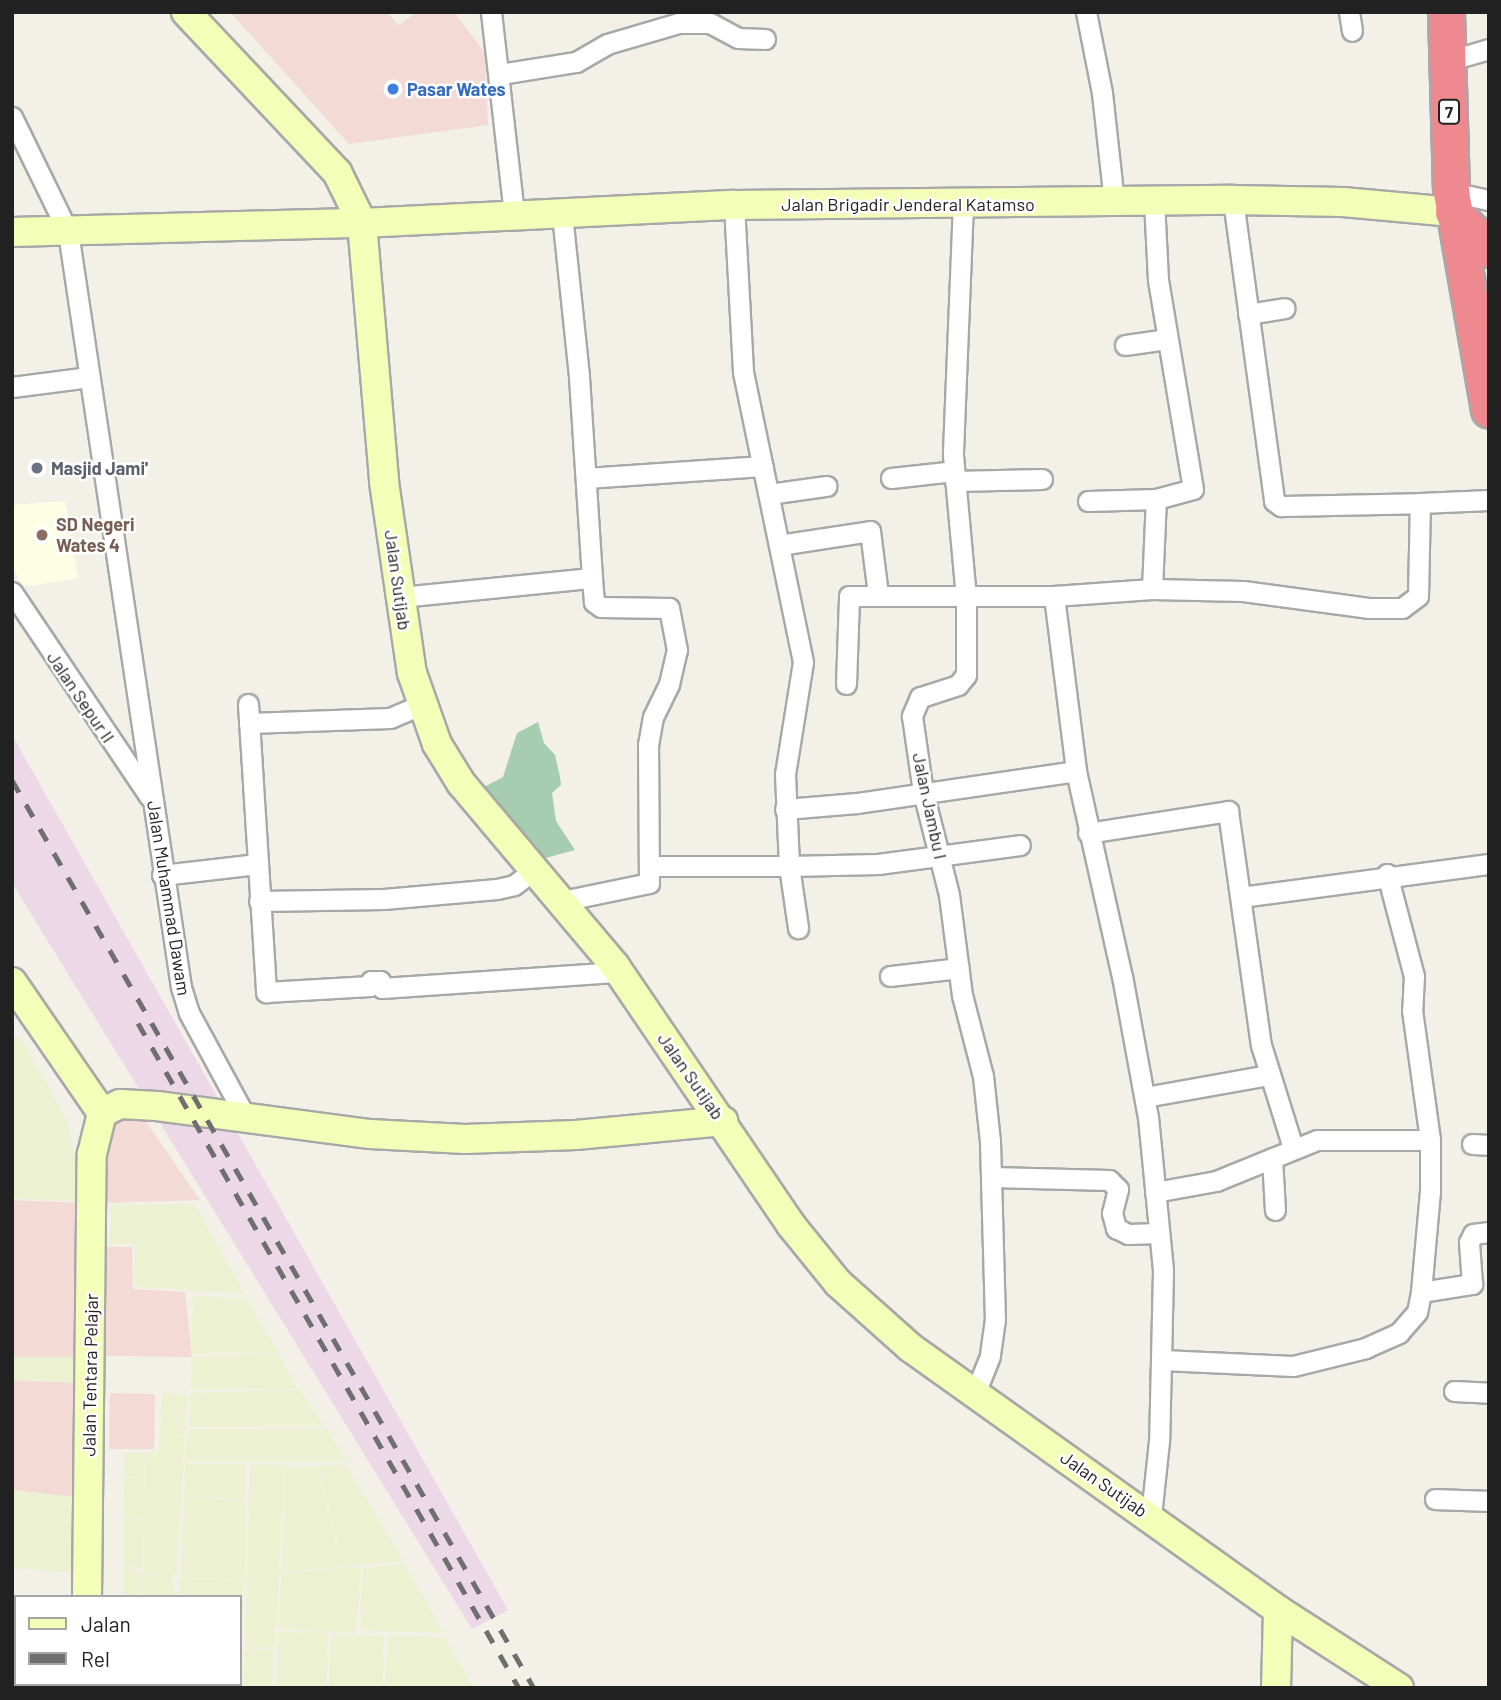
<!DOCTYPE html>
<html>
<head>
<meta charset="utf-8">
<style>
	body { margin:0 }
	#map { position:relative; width:1501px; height:1700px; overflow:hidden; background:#f2f0e7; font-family:Barlow,sans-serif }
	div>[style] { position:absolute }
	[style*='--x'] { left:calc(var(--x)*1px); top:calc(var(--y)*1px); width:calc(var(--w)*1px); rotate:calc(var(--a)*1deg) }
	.commercial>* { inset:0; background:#f4dad5 }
	.industrial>* { inset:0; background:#ecd8e6 }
	.education>* { inset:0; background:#fcffe3 }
	.farmland>* { inset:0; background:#ecf2d1 }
	.cemetery>* { inset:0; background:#a6cdb0 }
	.roads { filter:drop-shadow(2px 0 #a8a8a8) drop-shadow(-2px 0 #a8a8a8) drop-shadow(0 2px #a8a8a8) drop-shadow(0 -2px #a8a8a8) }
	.street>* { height:19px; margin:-9.5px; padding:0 9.5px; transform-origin:9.5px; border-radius:9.5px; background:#fff }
	.secondary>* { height:28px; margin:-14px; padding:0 14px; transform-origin:14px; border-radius:14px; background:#f3ffb8 }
	.highway>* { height:35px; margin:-17.5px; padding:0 17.5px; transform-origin:17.5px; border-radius:17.5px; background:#ef8990 }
	.rail>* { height:5px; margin-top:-2.5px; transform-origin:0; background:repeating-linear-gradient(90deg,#6f6f6f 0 14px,transparent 0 28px) }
	.dots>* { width:19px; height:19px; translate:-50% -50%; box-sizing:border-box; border:4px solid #fff; border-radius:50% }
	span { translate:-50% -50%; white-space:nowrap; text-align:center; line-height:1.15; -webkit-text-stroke:5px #fff; paint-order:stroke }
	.shield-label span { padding:2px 5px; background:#fff; border:2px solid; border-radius:5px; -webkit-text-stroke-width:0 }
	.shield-label { font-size:16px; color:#212121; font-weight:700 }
	.shop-label { font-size:18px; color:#366cbe; font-weight:700 }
	.left { translate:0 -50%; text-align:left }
	.street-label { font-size:18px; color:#212121 }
	.worship-label { font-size:18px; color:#5b616d; font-weight:700 }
	.education-label { font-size:18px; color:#785e54; font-weight:700 }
	.frame { position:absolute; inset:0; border:14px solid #212121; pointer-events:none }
	.legend { position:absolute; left:14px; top:1595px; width:228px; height:91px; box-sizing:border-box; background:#fff; border:2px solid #a6a6a6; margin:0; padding:9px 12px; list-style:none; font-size:21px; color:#212121 }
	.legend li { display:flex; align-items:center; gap:14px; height:35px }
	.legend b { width:35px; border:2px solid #a6a6a6 }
</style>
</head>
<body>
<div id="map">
	<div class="commercial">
		<i style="clip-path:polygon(230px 12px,387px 12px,399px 25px,417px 12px,454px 12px,485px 53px,488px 125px,349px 144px)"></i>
		<i style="clip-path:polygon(132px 1116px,143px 1117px,200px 1200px,105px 1203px,103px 1144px,107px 1129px,118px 1119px)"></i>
		<i style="clip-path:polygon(12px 1200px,86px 1203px,84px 1357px,12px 1357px)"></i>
		<i style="clip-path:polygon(102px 1247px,132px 1247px,133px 1289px,185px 1292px,192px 1357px,103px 1356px)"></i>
		<i style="clip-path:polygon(12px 1380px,85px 1383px,84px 1498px,12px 1490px)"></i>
		<i style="clip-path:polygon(110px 1393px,155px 1394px,154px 1449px,109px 1449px)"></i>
	</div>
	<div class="industrial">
		<i style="clip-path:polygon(12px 735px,508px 1610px,472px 1629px,12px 883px)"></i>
	</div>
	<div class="education">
		<i style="clip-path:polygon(65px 501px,78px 578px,23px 587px,12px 565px,12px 505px)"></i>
	</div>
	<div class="farmland">
		<i style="clip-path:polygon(21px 1037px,67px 1121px,85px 1201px,12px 1198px,12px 1038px)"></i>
		<i style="clip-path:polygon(194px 1204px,245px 1294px,134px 1286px,135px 1244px,110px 1245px,111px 1205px)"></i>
		<i style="clip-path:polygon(193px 1296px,247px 1299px,278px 1352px,191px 1354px)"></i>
		<i style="clip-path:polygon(278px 1353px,297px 1388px,190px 1390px,192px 1357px)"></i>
		<i style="clip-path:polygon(12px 1357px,84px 1357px,85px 1383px,12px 1380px)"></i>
		<i style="clip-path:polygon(299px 1389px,324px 1426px,189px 1427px,191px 1393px)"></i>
		<i style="clip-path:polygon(162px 1393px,187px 1395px,185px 1435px,176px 1435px,185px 1437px,176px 1575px,172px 1575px,175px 1597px,143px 1597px,143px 1574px,162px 1573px,163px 1535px,161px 1573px,143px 1573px,145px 1453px,159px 1451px)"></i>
		<i style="clip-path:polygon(326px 1428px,347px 1462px,185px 1462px,188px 1429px)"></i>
		<i style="clip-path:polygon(125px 1453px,143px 1453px,143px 1519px,123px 1519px,124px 1478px,141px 1477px,124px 1476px)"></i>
		<i style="clip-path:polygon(186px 1464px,246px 1465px,246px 1499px,184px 1495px)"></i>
		<i style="clip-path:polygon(250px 1465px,285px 1465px,275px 1647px,245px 1647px)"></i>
		<i style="clip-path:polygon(346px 1465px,404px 1561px,343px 1567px,318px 1466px)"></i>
		<i style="clip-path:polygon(316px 1466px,342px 1567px,282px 1571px,286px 1467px)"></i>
		<i style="clip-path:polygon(12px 1490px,75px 1497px,71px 1572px,12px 1568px)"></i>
		<i style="clip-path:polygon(184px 1496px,246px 1501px,245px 1580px,180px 1578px)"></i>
		<i style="clip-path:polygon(124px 1520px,144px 1521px,142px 1568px,124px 1567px)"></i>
		<i style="clip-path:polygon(404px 1564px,444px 1633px,360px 1630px,363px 1568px)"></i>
		<i style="clip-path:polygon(361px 1567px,356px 1633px,278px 1629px,282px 1573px)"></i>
		<i style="clip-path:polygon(123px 1568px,142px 1570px,141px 1597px,123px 1597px)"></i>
		<i style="clip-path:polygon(179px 1579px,244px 1581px,241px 1662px,240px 1597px,179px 1597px)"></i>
		<i style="clip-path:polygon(278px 1632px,328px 1633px,326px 1688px,276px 1688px)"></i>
		<i style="clip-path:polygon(331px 1634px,384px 1636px,382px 1688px,329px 1688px)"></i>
		<i style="clip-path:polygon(388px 1635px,445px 1638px,474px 1688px,385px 1688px)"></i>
		<i style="clip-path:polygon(245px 1649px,273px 1650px,272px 1688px,243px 1688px)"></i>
		<i style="clip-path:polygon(12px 1653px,16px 1684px,70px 1688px,12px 1688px)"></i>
		<i style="clip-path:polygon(177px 1684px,240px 1684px,177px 1688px)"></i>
	</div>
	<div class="cemetery">
		<i style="clip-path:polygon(538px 722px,544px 743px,555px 755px,560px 777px,561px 785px,552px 793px,556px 821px,575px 850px,542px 859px,482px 788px,503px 777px,517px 733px)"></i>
	</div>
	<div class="roads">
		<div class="street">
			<i style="--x:491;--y:12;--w:204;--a:83.5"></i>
			<i style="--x:1086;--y:12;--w:83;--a:78.8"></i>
			<i style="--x:1102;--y:93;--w:110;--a:83.7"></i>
			<i style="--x:1349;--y:12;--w:19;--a:81"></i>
			<i style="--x:1448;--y:61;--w:43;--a:-16.3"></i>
			<i style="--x:500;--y:74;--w:77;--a:-9"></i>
			<i style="--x:576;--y:62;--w:36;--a:-30"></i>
			<i style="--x:607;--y:44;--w:75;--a:-16.3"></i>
			<i style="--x:679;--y:23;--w:31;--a:0"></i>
			<i style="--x:710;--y:23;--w:32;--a:28"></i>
			<i style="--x:738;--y:38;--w:27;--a:2"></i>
			<i style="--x:12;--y:117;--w:128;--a:64"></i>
			<i style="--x:68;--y:232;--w:763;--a:81.49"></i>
			<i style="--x:181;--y:987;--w:27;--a:73"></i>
			<i style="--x:189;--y:1013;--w:122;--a:61.5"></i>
			<i style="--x:1451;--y:192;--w:39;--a:12"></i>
			<i style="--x:1233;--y:200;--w:304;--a:82.2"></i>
			<i style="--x:1274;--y:501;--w:9;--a:36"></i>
			<i style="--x:1281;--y:506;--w:139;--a:-1.2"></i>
			<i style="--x:963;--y:203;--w:252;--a:92.3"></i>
			<i style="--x:953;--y:455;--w:143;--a:84.8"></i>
			<i style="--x:966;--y:597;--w:78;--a:90"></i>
			<i style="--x:966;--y:675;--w:13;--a:129"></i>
			<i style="--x:958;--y:685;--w:40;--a:162"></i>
			<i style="--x:920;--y:697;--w:21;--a:113"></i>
			<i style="--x:912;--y:716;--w:77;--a:81.8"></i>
			<i style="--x:923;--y:792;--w:106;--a:75.8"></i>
			<i style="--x:949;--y:895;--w:101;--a:82.6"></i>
			<i style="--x:962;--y:995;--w:84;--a:75.5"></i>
			<i style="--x:983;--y:1076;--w:66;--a:83.9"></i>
			<i style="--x:990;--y:1142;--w:177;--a:88.4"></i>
			<i style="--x:995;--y:1319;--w:37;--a:98"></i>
			<i style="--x:990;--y:1356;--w:40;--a:112"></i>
			<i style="--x:734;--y:205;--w:167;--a:86.9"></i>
			<i style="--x:743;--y:372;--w:296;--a:78.3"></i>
			<i style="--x:803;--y:662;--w:113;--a:99.1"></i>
			<i style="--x:785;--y:774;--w:92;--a:87.5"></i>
			<i style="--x:789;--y:866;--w:89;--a:-1.3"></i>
			<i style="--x:878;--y:864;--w:143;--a:-7.6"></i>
			<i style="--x:1248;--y:314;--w:37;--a:-9"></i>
			<i style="--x:1125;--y:345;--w:42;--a:-8.1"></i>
			<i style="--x:12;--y:387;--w:78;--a:-7.4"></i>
			<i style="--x:586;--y:478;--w:177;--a:-3.9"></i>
			<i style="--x:891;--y:478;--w:63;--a:-6.3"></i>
			<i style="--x:955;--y:481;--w:87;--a:-1.3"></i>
			<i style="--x:769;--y:494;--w:58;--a:-8"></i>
			<i style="--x:1088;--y:501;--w:68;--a:-1.7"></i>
			<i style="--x:779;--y:545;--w:92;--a:-8.7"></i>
			<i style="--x:870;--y:531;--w:64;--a:82.8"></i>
			<i style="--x:1152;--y:589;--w:90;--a:-87.5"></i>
			<i style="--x:1156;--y:499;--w:38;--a:-15"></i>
			<i style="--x:1193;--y:489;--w:212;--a:-99.5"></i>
			<i style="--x:1158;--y:280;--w:80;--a:-92.9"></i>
			<i style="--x:12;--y:592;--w:247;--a:56.1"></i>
			<i style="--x:1054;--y:596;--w:98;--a:-4.1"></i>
			<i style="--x:1152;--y:589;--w:91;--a:1.3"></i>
			<i style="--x:1243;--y:591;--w:126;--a:7.7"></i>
			<i style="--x:1368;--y:608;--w:34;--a:0"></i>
			<i style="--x:1402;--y:608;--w:20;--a:-37"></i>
			<i style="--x:1418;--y:596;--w:93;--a:-88.8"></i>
			<i style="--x:1420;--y:503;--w:69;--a:-2.5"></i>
			<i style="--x:400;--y:597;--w:193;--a:-5.7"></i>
			<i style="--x:592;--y:578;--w:202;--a:-93.7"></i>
			<i style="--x:579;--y:376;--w:164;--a:-96"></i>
			<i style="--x:846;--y:684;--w:88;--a:-88"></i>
			<i style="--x:849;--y:596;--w:205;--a:0"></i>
			<i style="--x:1054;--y:596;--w:176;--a:82.8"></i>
			<i style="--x:1076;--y:771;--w:210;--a:77.4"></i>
			<i style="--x:1122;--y:976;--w:143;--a:79.6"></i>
			<i style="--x:1148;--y:1117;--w:155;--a:84.4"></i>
			<i style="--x:1163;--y:1271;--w:170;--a:91.3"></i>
			<i style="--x:1159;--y:1441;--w:75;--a:96.1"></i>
			<i style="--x:248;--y:704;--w:289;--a:86.4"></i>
			<i style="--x:266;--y:992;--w:104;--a:-3.3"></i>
			<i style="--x:370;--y:986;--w:5;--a:-79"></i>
			<i style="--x:371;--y:981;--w:9;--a:0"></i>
			<i style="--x:380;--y:981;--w:7;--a:74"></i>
			<i style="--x:382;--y:988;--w:237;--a:-3.9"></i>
			<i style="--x:249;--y:723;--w:141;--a:-2"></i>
			<i style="--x:390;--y:718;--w:33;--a:-23"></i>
			<i style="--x:785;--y:809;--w:72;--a:-4.8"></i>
			<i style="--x:857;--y:803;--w:221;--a:-8.3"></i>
			<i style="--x:1088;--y:833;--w:142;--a:-8.9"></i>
			<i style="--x:1228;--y:811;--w:236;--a:82"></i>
			<i style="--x:1261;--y:1045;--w:108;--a:72.7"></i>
			<i style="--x:649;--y:866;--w:140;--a:0"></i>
			<i style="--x:789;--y:866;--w:63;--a:81.7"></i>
			<i style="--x:1387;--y:874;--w:106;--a:75.2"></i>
			<i style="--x:1414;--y:976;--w:34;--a:93"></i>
			<i style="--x:1412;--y:1010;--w:131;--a:82.1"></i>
			<i style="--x:162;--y:875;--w:96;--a:-6.6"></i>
			<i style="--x:1241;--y:897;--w:250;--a:-7.6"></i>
			<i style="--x:259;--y:901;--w:125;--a:-0.9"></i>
			<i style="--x:384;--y:899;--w:113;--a:-5.1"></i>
			<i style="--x:497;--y:889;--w:17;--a:-13"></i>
			<i style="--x:514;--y:885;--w:26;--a:-37"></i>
			<i style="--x:562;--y:901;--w:89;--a:-11.7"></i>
			<i style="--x:649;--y:883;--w:138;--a:-90.4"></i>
			<i style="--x:648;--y:745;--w:28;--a:-80"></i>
			<i style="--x:653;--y:717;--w:37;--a:-64"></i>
			<i style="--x:669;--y:684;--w:35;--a:-77"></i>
			<i style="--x:677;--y:650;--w:43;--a:-100.8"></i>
			<i style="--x:669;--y:608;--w:68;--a:-179.2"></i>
			<i style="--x:601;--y:607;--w:9;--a:-144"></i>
			<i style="--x:594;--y:602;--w:24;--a:-95"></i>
			<i style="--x:890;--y:976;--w:69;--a:-6.6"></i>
			<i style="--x:1145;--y:1097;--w:126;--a:-10.1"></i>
			<i style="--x:1472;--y:1144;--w:17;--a:3"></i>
			<i style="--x:1272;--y:1158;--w:52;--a:86.7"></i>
			<i style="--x:992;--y:1177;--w:117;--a:1.5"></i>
			<i style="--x:1109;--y:1180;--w:13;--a:45"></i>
			<i style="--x:1118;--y:1189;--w:25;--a:104"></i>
			<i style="--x:1112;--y:1213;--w:16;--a:75"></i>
			<i style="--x:1116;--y:1228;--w:13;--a:27"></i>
			<i style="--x:1128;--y:1234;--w:31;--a:-2"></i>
			<i style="--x:1155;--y:1192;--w:62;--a:-10.2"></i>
			<i style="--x:1216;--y:1181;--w:109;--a:-22.1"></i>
			<i style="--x:1317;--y:1140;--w:113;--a:0"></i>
			<i style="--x:1430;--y:1140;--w:51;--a:90"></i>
			<i style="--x:1430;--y:1191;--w:101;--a:95.1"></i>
			<i style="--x:1421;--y:1292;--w:20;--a:101"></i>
			<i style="--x:1417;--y:1312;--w:28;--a:131"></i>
			<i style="--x:1399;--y:1333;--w:36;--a:156"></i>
			<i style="--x:1366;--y:1348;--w:75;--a:166.1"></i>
			<i style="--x:1293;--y:1366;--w:131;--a:-177.4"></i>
			<i style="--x:1421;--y:1292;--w:52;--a:-8.9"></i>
			<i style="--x:1472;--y:1284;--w:42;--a:-94.1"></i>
			<i style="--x:1469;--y:1242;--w:9;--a:-63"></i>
			<i style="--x:1473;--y:1234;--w:16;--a:-7"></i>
			<i style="--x:1454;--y:1391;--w:35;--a:3"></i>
			<i style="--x:1435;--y:1499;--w:54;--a:2.1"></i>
		</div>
		<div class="secondary">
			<i style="--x:186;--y:12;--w:220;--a:46.7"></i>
			<i style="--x:337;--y:172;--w:57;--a:63.9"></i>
			<i style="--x:362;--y:223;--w:260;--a:85.1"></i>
			<i style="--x:384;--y:482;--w:193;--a:81.7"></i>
			<i style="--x:412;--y:673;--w:75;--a:70.6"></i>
			<i style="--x:437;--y:744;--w:46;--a:58.4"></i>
			<i style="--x:461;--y:783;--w:239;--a:49.9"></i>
			<i style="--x:615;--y:966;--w:313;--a:55.8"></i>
			<i style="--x:791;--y:1225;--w:75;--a:51"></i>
			<i style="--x:838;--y:1283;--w:98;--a:41.7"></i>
			<i style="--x:911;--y:1348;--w:451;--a:35.5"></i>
			<i style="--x:1278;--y:1610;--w:144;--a:32.8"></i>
			<i style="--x:12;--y:232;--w:350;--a:-1.5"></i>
			<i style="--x:362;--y:223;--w:372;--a:-2.8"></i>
			<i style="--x:734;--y:205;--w:499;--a:-0.6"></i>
			<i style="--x:1233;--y:200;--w:110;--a:1"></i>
			<i style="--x:1343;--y:202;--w:110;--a:5.2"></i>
			<i style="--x:12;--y:982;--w:159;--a:55.5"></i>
			<i style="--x:87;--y:1597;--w:443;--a:-89.4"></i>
			<i style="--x:92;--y:1154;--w:42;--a:-76.3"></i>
			<i style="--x:102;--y:1113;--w:20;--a:-27"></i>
			<i style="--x:120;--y:1104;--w:37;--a:3"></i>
			<i style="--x:157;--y:1106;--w:215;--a:7.5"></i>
			<i style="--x:370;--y:1134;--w:95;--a:3"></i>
			<i style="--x:465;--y:1139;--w:111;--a:-2.1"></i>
			<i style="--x:576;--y:1135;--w:148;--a:-5.4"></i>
			<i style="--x:86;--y:1688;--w:4;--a:-90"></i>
			<i style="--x:1276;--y:1688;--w:78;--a:-88.5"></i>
		</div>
		<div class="highway">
			<i style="--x:1446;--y:12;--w:180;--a:88.4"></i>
			<i style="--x:1451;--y:192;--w:221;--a:80.1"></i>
			<i style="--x:1453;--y:212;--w:52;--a:45.8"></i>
		</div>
	</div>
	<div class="rail">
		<i style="--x:12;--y:780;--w:1047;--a:60.11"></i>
		<i style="--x:138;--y:1023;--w:766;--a:60.19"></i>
	</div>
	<div class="dots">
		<i style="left:393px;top:89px;background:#3f7fe0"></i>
		<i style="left:37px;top:468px;background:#6b7280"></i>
		<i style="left:42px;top:535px;background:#8d6e63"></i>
	</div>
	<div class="shield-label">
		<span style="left:1449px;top:112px">7</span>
	</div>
	<div class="shop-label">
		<span class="left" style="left:407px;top:89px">Pasar Wates</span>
	</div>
	<div class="street-label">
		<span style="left:908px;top:204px">Jalan Brigadir Jenderal Katamso</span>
		<span style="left:398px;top:580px;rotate:82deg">Jalan Sutijab</span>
		<span style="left:81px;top:697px;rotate:56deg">Jalan Sepur II</span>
		<span style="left:930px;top:806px;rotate:78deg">Jalan Jambu I</span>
		<span style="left:169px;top:898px;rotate:81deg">Jalan Muhammad Dawam</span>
		<span style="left:691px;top:1076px;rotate:55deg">Jalan Sutijab</span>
		<span style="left:90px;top:1375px;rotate:-89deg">Jalan Tentara Pelajar</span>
		<span style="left:1104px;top:1484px;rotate:35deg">Jalan Sutijab</span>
	</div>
	<div class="worship-label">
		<span class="left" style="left:51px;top:468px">Masjid Jami'</span>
	</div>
	<div class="education-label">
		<span class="left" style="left:56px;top:535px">SD Negeri<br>Wates 4</span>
	</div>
	<div class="frame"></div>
	<ul class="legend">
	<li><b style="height:9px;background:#f3ffb8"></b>Jalan</li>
	<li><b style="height:9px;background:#6f6f6f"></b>Rel</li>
	</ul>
</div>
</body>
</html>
